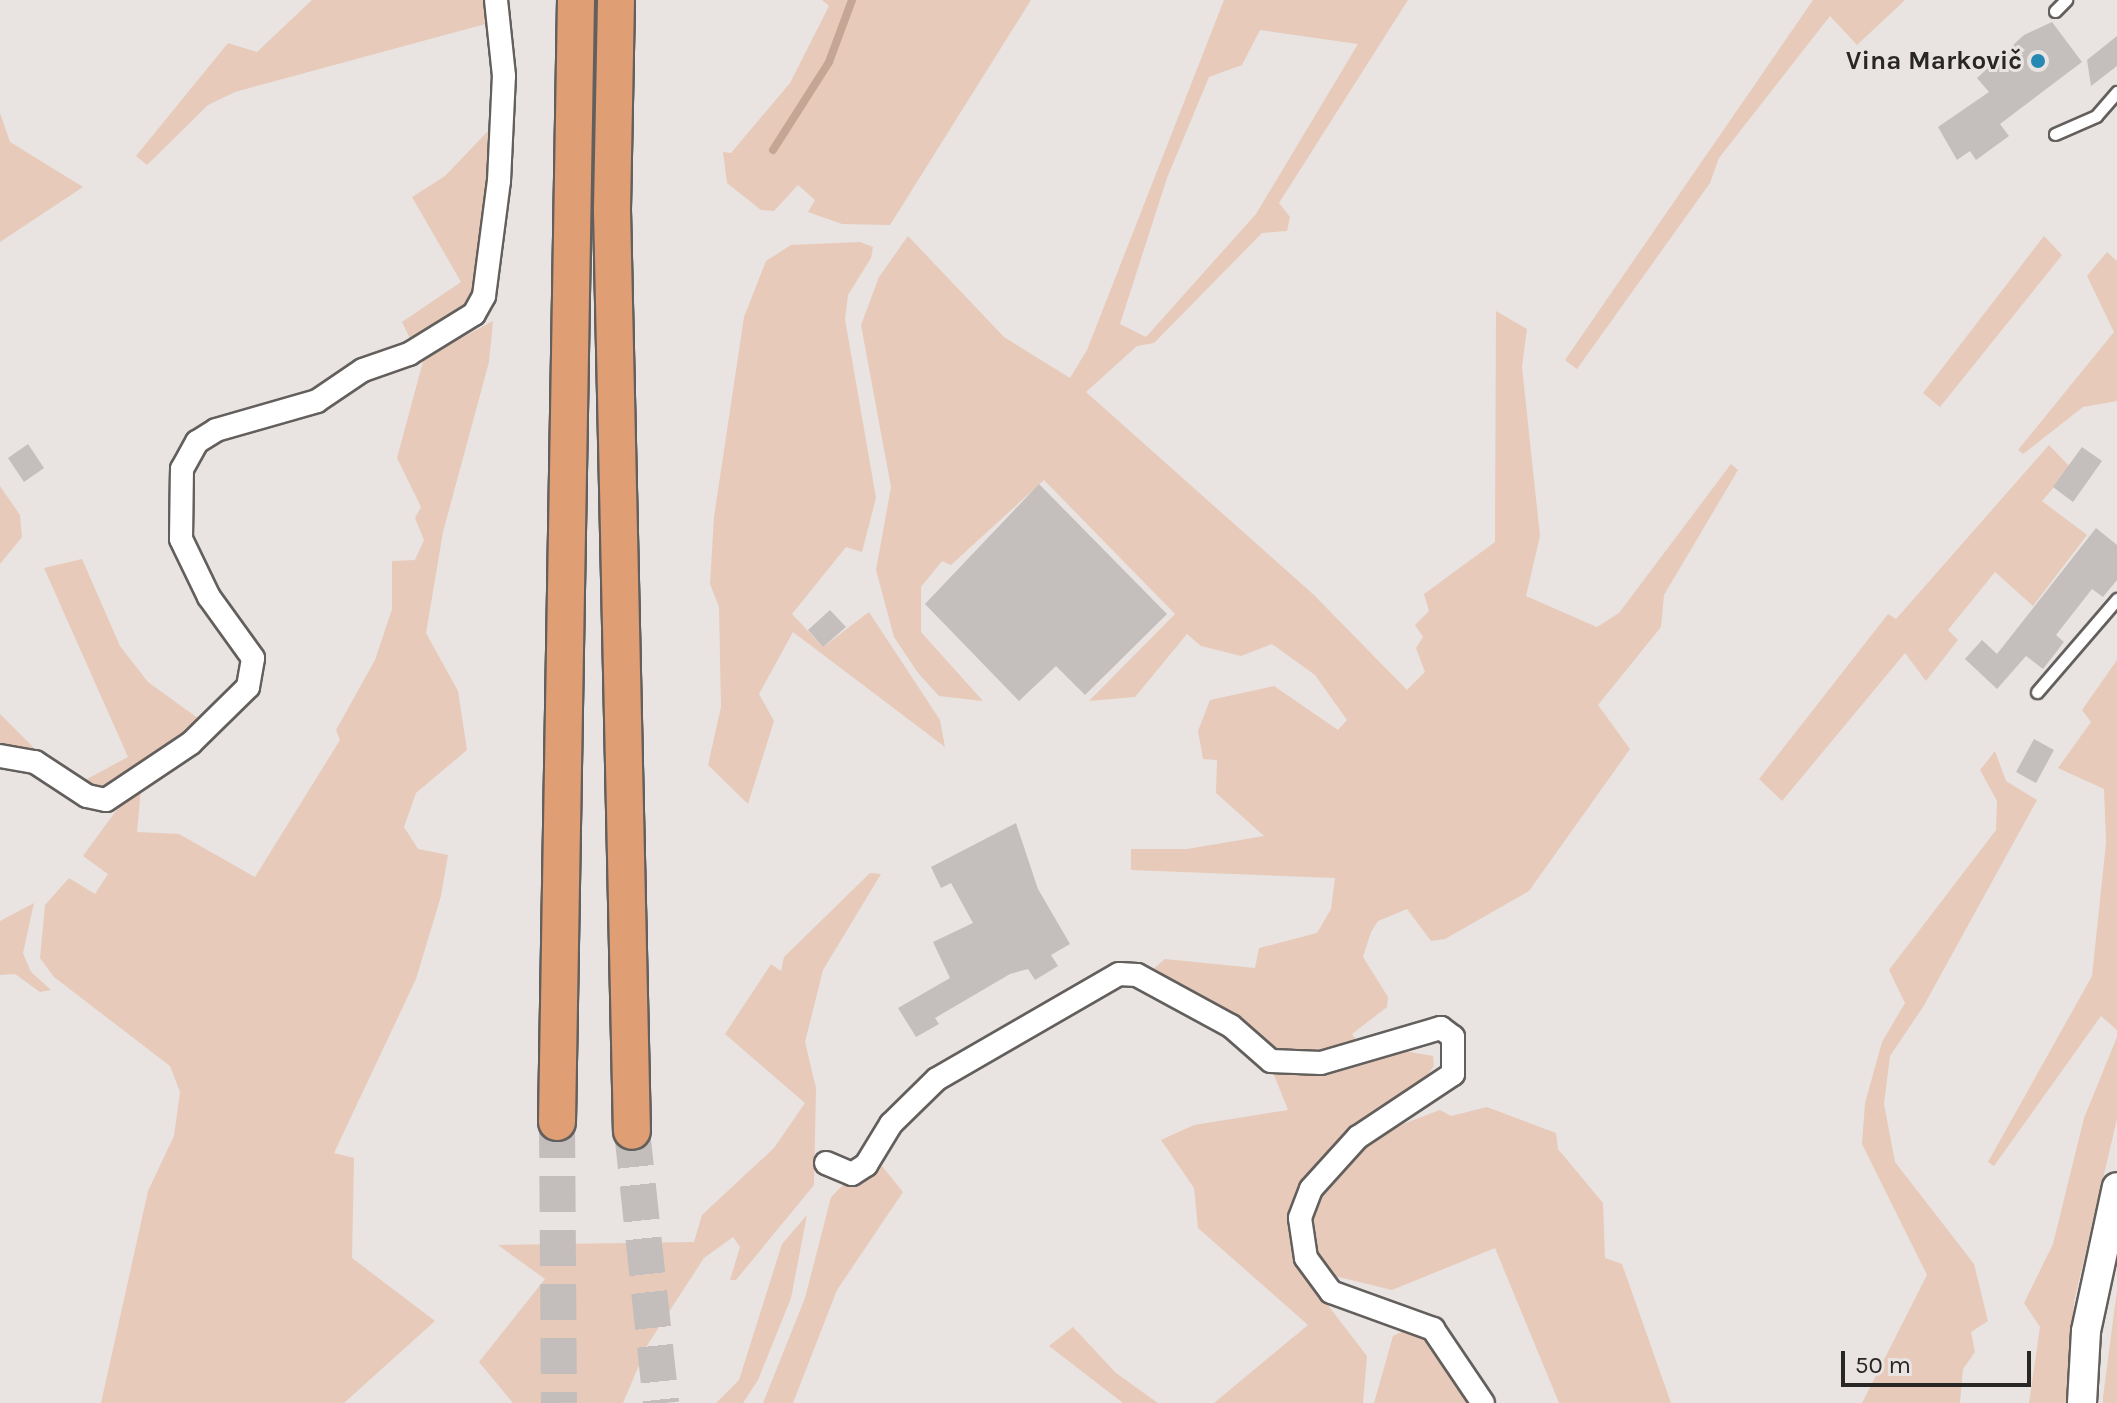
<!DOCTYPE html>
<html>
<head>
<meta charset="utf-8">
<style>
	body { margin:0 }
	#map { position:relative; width:2117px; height:1403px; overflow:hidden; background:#e9e4e1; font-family:Karla,sans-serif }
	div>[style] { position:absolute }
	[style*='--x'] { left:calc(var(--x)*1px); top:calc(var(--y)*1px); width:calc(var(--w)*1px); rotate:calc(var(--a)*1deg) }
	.green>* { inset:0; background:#e7cab9 }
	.stream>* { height:8px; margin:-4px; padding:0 4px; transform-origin:4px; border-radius:4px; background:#c5a695 }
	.building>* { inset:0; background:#c4bfbd }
	.trunk-tunnel>* { height:36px; margin-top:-18px; transform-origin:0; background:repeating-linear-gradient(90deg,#c3bebc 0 36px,transparent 0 54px) }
	.roads { filter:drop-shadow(2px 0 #635f5d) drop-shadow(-2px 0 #635f5d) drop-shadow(0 2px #635f5d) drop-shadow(0 -2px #635f5d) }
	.service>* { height:11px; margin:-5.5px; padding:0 5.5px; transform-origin:5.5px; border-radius:5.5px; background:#fff }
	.minor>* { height:22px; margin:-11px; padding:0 11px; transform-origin:11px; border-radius:11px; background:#fff }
	.tertiary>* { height:28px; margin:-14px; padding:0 14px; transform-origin:14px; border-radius:14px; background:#fff }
	.trunk>* { height:36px; margin:-18px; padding:0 18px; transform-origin:18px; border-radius:18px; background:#e09e74 }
	.dots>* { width:22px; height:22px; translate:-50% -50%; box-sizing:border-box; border:4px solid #e9e4e1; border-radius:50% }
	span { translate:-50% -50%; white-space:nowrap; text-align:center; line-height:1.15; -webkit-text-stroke:6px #e9e4e1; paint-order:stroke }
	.poi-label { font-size:26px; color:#292726; font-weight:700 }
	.right { translate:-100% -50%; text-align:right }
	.scale { position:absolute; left:1841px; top:1351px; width:190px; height:36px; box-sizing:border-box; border:4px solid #292726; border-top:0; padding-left:10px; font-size:24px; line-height:28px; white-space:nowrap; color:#292726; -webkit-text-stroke:6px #e9e4e1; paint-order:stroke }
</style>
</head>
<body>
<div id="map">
	<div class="green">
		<i style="clip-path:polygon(312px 0,486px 0,489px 23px,235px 92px,208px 105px,147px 165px,136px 156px,228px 43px,257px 52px)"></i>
		<i style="clip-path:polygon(822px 0,1031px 0,890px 225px,842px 224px,808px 212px,815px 200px,798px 185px,774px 211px,761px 210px,727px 183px,723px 152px,731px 153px,790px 83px,829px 6px)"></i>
		<i style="clip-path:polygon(evenodd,1224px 0,1408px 0,1279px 203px,1290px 217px,1287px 231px,1262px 233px,1154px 343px,1137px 346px,1086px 392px,1314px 595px,1407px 690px,1425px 672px,1416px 648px,1423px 637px,1415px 625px,1429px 611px,1424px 594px,1495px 542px,1496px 311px,1527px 329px,1522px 367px,1540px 536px,1526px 596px,1597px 627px,1619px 613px,1731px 464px,1738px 470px,1664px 595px,1661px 627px,1598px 705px,1630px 749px,1529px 891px,1445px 939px,1431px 941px,1407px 909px,1378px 921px,1371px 932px,1363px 957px,1388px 997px,1387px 1007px,1352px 1034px,1358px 1043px,1433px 1056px,1434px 1066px,1415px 1093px,1302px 1190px,1291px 1232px,1292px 1246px,1330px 1308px,1367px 1356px,1363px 1403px,1214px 1403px,1308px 1325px,1198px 1228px,1194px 1188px,1161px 1140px,1194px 1125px,1288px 1110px,1264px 1050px,1151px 971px,1165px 959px,1255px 968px,1259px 948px,1317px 933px,1331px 909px,1335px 878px,1131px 870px,1131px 849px,1187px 849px,1264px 836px,1216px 793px,1217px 760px,1203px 759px,1198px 731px,1210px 700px,1274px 686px,1338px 730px,1347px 720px,1315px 675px,1272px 644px,1241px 656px,1201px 646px,1187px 634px,1135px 697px,1089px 701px,1175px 614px,1044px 480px,951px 565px,942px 561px,921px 587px,921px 632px,983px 701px,939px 696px,918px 673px,894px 637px,876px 570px,891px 487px,861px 325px,879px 277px,908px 236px,1004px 337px,1070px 378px,1087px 350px,1224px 0,1260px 30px,1358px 44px,1256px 214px,1146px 337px,1120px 324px,1167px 178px,1209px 77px,1242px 65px,1260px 30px)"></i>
		<i style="clip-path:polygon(1813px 0,1905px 0,1857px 45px,1830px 16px,1719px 158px,1710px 183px,1577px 369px,1565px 360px)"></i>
		<i style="clip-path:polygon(0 113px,10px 142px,83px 187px,0 242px)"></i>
		<i style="clip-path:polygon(488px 131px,494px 131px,474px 300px,456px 321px,413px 345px,402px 322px,461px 282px,412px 197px,445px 176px)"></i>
		<i style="clip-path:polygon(2044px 236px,2062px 255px,1940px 407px,1923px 393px)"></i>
		<i style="clip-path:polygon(860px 242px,873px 247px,871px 258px,848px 295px,845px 319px,876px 498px,862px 552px,846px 547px,792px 614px,823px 647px,869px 612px,940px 720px,945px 747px,793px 632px,759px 694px,774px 721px,748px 804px,708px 765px,721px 707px,719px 607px,710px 584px,714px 517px,744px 317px,766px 261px,791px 245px)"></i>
		<i style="clip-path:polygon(2107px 252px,2117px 261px,2117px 401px,2083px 407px,2023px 454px,2018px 450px,2114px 332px,2087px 276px)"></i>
		<i style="clip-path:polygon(493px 321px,489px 362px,443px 532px,426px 633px,458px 691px,467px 750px,416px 793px,404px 827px,418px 849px,448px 855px,441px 896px,416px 979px,334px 1153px,354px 1158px,352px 1258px,435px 1321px,344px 1403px,101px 1403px,148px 1191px,174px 1136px,180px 1092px,170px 1066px,54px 977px,40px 958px,45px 905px,69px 878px,95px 894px,108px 874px,83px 856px,118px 808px,141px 788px,137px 832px,179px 834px,255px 877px,340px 740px,336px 730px,375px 660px,392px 609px,392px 561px,415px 560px,424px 540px,415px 518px,421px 507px,397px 458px,424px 358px)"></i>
		<i style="clip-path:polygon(2049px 445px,2071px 468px,2042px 501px,2087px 535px,2033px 606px,1995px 572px,1948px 630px,1958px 640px,1926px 681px,1905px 653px,1782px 801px,1759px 779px,1888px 614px,1896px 619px)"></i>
		<i style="clip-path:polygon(0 486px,20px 515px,22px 537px,0 564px)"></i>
		<i style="clip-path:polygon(82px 559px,120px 646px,148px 682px,206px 724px,110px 793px,74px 786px,128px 757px,44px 568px)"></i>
		<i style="clip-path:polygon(2117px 660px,2117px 1030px,2101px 1016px,1994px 1166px,1988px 1162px,2092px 976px,2106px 843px,2104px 789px,2058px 768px,2091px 722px,2082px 710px)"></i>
		<i style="clip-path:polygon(0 714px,31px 745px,39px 755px,0 752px)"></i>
		<i style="clip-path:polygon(1995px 751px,2006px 781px,2037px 800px,1923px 1007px,1890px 1056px,1884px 1104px,1895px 1162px,1974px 1264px,1988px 1321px,1971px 1332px,1975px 1352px,1963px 1369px,1960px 1403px,1862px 1403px,1927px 1275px,1862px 1144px,1865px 1103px,1882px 1042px,1905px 1003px,1889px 970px,1996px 830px,1997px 801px,1980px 770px)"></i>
		<i style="clip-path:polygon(870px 873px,881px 874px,823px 970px,805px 1042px,816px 1088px,814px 1185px,736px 1280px,730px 1280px,740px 1247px,733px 1237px,704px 1258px,648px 1344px,623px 1403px,513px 1403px,479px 1362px,545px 1279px,498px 1245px,694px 1242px,702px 1215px,774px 1148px,805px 1103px,725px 1034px,771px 964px,781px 971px,784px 957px)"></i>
		<i style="clip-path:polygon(34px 903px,23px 953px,31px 972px,51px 990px,40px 992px,15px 974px,0 975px,0 921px)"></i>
		<i style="clip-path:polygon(2117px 1037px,2117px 1119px,2074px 1302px,2068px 1403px,2029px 1403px,2040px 1327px,2024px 1303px,2053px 1244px,2084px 1118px)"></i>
		<i style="clip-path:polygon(1487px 1107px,1556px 1133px,1558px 1149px,1603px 1203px,1605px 1258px,1622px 1264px,1671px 1403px,1559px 1403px,1495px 1248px,1392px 1290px,1326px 1274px,1308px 1250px,1308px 1208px,1341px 1160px,1390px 1129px,1440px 1110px,1451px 1116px)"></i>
		<i style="clip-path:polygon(873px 1155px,903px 1192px,837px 1290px,793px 1403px,763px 1403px,805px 1298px,831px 1197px)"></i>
		<i style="clip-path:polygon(807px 1215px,791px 1298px,758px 1380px,743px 1403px,716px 1403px,739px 1380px,782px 1244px)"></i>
		<i style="clip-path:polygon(2117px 1290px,2117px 1403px,2103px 1403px,2103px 1397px)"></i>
		<i style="clip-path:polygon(1418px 1324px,1477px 1403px,1374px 1403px,1393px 1336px)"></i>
		<i style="clip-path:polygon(1073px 1327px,1116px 1373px,1158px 1403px,1123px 1403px,1049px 1346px)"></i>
	</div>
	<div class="stream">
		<i style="--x:773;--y:150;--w:104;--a:-57.5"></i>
		<i style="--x:829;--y:62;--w:66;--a:-69.6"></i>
	</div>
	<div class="building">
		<i style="clip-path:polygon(2052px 22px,2082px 62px,2000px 124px,2009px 136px,1976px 160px,1970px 151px,1957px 160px,1938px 127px,1989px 92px,1977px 78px,2024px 35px)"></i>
		<i style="clip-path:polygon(2117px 36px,2117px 66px,2091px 86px,2087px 60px)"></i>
		<i style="clip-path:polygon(28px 444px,44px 468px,24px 482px,8px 458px)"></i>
		<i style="clip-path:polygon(2082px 447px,2102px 461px,2073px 502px,2053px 487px)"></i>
		<i style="clip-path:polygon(1039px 484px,1167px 614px,1085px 695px,1056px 666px,1019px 701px,925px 604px)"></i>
		<i style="clip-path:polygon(2096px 528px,2117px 545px,2117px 580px,2103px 597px,2092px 589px,2056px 635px,2064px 642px,2043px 669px,2026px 656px,1997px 689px,1965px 659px,1982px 640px,1997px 654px)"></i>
		<i style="clip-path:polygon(830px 610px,846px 627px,823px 647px,808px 630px)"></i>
		<i style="clip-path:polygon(2034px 739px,2054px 750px,2036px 783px,2016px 772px)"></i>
		<i style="clip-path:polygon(1016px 823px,1038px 889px,1070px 944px,1051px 955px,1058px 966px,1035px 980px,1028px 969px,1010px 974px,935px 1018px,939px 1024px,916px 1037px,898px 1008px,950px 978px,933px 942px,973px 923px,951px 883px,941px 888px,931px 867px)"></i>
	</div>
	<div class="trunk-tunnel">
		<i style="--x:557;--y:1122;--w:281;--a:89.6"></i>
		<i style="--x:632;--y:1131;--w:274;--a:83.9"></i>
	</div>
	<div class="roads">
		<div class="service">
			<i style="--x:2055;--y:11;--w:16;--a:-45"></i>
			<i style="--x:2055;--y:134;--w:45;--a:-23.7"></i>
			<i style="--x:2096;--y:116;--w:32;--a:-49"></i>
			<i style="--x:2037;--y:692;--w:123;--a:-49.3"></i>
		</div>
		<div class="minor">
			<i style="--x:0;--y:756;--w:36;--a:10"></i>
			<i style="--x:35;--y:762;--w:62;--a:33.2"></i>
			<i style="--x:87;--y:796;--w:19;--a:12"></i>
			<i style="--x:106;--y:800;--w:102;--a:-33.8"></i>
			<i style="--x:191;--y:743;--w:80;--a:-44.5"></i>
			<i style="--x:248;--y:687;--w:29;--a:-80"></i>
			<i style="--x:253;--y:658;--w:75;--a:-125.8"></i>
			<i style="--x:209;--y:597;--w:64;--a:-115.8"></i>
			<i style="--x:181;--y:539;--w:70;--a:-89.2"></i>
			<i style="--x:182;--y:469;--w:31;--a:-61"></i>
			<i style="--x:197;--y:442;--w:22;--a:-32"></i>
			<i style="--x:216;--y:430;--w:105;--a:-16"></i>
			<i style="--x:317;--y:401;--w:55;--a:-34"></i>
			<i style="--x:363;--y:370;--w:49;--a:-19.2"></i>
			<i style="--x:409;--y:354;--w:76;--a:-31.6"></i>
			<i style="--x:474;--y:314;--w:21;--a:-61"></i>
			<i style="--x:484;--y:296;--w:116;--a:-82.6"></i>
			<i style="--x:499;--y:181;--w:105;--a:-87.3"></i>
			<i style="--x:504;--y:76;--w:76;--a:-96"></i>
			<i style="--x:826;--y:1163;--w:28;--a:23"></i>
			<i style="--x:852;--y:1174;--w:17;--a:-33"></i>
			<i style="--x:866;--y:1165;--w:48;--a:-58.6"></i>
			<i style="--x:891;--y:1124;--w:64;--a:-44.4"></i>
			<i style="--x:937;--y:1079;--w:210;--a:-30"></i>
			<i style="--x:1119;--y:974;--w:18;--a:3"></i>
			<i style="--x:1137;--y:975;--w:107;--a:28.5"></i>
			<i style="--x:1231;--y:1026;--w:53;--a:41.2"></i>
			<i style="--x:1271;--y:1061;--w:50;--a:2.3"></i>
			<i style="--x:1321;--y:1063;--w:125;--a:-16.3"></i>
			<i style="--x:1441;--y:1028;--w:15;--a:37"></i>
			<i style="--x:1453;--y:1037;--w:37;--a:90"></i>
			<i style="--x:1453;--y:1074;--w:114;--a:146.4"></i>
			<i style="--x:1358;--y:1137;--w:70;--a:132.1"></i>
			<i style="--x:1311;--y:1189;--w:31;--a:111"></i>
			<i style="--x:1300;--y:1218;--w:40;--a:81.5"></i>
			<i style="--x:1306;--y:1258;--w:42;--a:53.7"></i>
			<i style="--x:1331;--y:1292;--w:109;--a:19.9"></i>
			<i style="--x:1433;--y:1329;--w:89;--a:56"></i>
		</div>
		<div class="tertiary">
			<i style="--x:2082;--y:1403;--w:72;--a:-86.8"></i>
			<i style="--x:2086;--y:1331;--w:147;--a:-77.9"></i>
		</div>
		<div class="trunk">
			<i style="--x:616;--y:0;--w:210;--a:91.1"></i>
			<i style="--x:612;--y:210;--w:921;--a:88.76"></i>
			<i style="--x:557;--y:1122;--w:1122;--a:-89.03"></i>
		</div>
	</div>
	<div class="dots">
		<i style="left:2038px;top:61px;background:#2589b3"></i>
	</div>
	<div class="poi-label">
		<span class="right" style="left:2022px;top:61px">Vina Markovič</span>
	</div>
	<div class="scale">50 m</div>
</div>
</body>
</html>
